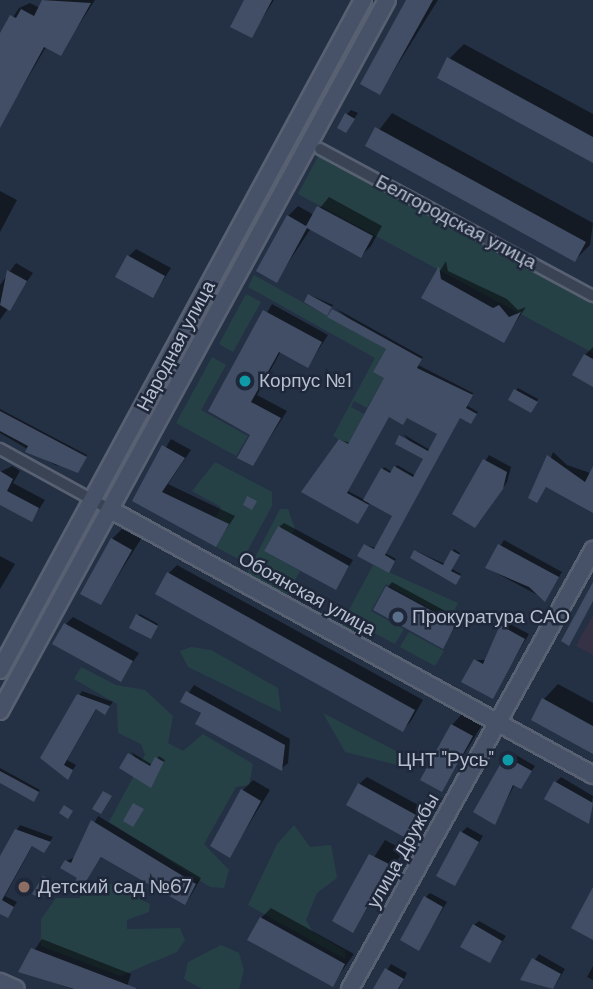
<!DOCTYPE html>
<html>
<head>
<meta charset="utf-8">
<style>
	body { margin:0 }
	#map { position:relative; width:593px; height:989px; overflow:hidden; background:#243145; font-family:"DM Sans",sans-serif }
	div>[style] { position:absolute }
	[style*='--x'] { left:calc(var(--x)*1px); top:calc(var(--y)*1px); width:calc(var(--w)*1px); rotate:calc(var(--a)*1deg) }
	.medical>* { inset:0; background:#353245 }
	.green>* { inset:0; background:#264146 }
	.shadow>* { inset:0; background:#0007 }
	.building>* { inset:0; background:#414e65 }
	.roads { filter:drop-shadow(2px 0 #586172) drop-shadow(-2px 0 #586172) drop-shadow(0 2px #586172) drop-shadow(0 -2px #586172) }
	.street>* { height:10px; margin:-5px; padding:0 5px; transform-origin:5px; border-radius:5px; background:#394354 }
	.secondary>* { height:16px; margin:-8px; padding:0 8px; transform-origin:8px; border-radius:8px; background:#475268 }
	.dots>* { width:19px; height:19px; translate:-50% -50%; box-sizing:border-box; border:4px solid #1e283a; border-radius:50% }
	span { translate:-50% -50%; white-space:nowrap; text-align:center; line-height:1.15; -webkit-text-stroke:5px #1e283a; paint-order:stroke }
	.street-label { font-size:19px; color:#b7bfce }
	.poi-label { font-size:19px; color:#b7bfce }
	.left { translate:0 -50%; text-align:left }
	.right { translate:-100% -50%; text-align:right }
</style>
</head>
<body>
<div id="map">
	<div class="medical">
		<i style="clip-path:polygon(593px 615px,593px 655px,576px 646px)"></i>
	</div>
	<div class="green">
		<i style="clip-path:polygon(320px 153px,593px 300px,593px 353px,298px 194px)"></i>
		<i style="clip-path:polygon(272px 184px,276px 189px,254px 222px,252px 219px)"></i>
		<i style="clip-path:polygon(254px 275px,386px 349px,374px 371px,384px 378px,367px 408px,354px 401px,351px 407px,364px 414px,348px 444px,333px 436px,375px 358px,248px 287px)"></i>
		<i style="clip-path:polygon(246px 294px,261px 302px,233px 352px,219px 344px)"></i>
		<i style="clip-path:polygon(212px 357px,226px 365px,201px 410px,248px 436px,236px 456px,176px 423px)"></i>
		<i style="clip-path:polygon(172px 364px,180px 367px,123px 465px,120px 464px)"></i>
		<i style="clip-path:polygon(215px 462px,272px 492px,272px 506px,242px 561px,216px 547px,228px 525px,216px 517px,221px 507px,192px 491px)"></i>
		<i style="clip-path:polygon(280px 509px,288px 509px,295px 529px,292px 534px,277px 527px,264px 551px,300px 571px,284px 600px,250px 579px,248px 571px)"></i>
		<i style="clip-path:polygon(373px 565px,458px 603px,455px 609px,464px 614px,458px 624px,386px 584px,371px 611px,404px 629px,395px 644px,358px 624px,351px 635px,339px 629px)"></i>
		<i style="clip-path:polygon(32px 631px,34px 634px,8px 679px,4px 674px)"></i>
		<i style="clip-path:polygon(409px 632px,444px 651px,435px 666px,400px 647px)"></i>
		<i style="clip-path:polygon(191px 647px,211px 650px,278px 688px,281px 712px,188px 667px,180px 651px)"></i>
		<i style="clip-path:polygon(81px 667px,116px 685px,145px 690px,173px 716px,168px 743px,183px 751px,203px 734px,253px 764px,249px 785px,236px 787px,204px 844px,229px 870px,224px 888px,210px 887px,109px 822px,145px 755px,141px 744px,118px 733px,117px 704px,74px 679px)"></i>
		<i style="clip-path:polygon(323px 713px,396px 751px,402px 766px,345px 752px)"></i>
		<i style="clip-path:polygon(294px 825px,310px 847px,331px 845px,337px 878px,317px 893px,306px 920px,313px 932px,345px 951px,345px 959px,248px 905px,277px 844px)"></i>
		<i style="clip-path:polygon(101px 879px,150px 904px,149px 912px,127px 920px,127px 929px,180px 928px,185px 940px,177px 952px,120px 976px,41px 946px,41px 919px,56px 898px,79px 898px)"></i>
		<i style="clip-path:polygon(221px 945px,239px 953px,244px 970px,239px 989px,202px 989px,184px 979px,188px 962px)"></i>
	</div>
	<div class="shadow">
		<i style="clip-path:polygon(44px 0,95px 0,60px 54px,46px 47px,3px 120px,0 37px,19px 8px,30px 3px,40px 8px)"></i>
		<i style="clip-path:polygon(246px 0,274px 0,251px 36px)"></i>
		<i style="clip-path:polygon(408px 0,438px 0,380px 93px)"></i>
		<i style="clip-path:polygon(464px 44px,593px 114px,593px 161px,449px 59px)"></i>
		<i style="clip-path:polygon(351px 110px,358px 113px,346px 131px,347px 114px)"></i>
		<i style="clip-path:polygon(392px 113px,593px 223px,590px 245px,575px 260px,367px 146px)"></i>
		<i style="clip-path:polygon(0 191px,17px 200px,0 232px)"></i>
		<i style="clip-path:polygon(329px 197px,382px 226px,371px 246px,361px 256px,311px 228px,277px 280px,288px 216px,298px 206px,314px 215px)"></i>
		<i style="clip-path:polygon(136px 249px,171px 268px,153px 296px,128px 257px)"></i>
		<i style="clip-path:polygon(446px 261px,448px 271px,507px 299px,518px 310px,526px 307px,503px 341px,424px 297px)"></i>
		<i style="clip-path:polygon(16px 263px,33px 273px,0 320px,0 285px)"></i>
		<i style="clip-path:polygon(310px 295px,333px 305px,329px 312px)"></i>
		<i style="clip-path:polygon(272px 304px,328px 335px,308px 366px,281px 351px,257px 395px,287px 411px,253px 464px,252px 434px,210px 411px)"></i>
		<i style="clip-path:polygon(evenodd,335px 308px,423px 357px,418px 365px,473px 393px,466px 405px,478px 412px,473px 420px,460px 416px,385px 553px,396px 559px,390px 569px,365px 545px,376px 548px,394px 516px,370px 502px,360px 520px,304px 491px,340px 440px,350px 443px,387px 377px,388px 349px,335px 308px,389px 415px,407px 416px,439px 434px,430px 450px,403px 434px,426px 459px,416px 476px,397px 465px,392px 472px,384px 467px,365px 500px,348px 491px,389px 415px)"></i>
		<i style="clip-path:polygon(593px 347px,593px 385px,585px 355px)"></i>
		<i style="clip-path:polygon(518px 388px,538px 399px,533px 409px,510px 399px)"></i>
		<i style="clip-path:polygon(0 409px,87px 455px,80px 469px,55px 465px,0 433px)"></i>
		<i style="clip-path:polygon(171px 439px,191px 450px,168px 484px,235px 516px,216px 545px,134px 500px)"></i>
		<i style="clip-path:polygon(553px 452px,567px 465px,593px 474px,593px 511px,547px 486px,536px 501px)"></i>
		<i style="clip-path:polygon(489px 455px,511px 467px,507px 482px,480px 521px,454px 514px)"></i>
		<i style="clip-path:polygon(12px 466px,20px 471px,13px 483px,45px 500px,32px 520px,0 503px,0 472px)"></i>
		<i style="clip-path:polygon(284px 523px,353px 560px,336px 588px,279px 527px)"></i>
		<i style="clip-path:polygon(122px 529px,141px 539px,101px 603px,112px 539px)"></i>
		<i style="clip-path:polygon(504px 540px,562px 572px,545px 599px,487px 568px)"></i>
		<i style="clip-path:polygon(454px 549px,460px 553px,452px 569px,461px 574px,458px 581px,416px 551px,445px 564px)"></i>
		<i style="clip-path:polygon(0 556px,15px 564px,0 589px)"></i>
		<i style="clip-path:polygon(177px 565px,423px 700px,411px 721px,403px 730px,168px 574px)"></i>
		<i style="clip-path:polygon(392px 582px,460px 619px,443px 647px,388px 587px)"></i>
		<i style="clip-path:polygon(140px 614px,158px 624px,152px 635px,138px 615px)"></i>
		<i style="clip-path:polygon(73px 617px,139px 653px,121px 680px,66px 624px)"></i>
		<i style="clip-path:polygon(506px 622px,529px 634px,492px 697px,475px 660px,487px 660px)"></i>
		<i style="clip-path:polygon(558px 684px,593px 703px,593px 752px,544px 699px)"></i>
		<i style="clip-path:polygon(194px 685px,290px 739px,288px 763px,281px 769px,183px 701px)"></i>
		<i style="clip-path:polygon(82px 691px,113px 702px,105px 712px,97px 708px,67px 760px,76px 765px,68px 777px,42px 757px)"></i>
		<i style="clip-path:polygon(462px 714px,482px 725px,442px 790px,452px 725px)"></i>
		<i style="clip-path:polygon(131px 752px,153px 765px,159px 756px,165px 760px,153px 783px)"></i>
		<i style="clip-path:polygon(511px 752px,535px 766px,521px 787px,515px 784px,495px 822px)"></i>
		<i style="clip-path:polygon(0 768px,40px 790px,35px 798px,0 781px)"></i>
		<i style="clip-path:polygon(367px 777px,433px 813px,415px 840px,359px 784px)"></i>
		<i style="clip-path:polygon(561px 777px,593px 796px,588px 822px,556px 782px)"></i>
		<i style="clip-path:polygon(253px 780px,270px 790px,230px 855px,242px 791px)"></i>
		<i style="clip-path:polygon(98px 816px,201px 878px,190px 897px,184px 903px,103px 855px,77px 892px,79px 877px,66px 861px,76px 857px)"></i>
		<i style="clip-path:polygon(20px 825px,53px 837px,44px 851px,33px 845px,5px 896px,17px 902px,8px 916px,0 911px,0 859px)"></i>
		<i style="clip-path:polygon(467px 827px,483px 836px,454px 884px,462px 832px)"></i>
		<i style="clip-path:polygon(385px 840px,404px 850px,353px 931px,334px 920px)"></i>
		<i style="clip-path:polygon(430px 893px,447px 902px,419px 948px,426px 897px)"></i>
		<i style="clip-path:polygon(271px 908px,354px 954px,332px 985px,261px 918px)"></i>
		<i style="clip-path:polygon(479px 921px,506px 936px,489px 961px,474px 925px)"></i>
		<i style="clip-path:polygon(42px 939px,131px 974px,127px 987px,133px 989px,72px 989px,20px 971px)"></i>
		<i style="clip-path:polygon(539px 954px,565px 969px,553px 989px,522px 980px)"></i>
		<i style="clip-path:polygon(391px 964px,407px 973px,399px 989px,375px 989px)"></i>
		<i style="clip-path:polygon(593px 966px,593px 980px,587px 977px)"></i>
	</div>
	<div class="building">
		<i style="clip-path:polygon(42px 0,91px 3px,61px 56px,44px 47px,0 128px,0 33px,10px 15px,16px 18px,21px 9px,34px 16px)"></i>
		<i style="clip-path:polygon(244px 0,272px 0,252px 38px,230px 27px)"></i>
		<i style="clip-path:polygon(406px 0,433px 0,380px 95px,360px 84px)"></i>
		<i style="clip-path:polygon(447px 57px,593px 137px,593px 163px,437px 78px)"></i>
		<i style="clip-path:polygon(345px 113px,355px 119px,346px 133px,337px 128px)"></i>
		<i style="clip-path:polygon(375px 127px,586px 242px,575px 262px,365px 146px)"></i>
		<i style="clip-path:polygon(317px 206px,373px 236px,361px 258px,307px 228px,277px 283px,256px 271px,287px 215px,306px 226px)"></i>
		<i style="clip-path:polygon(127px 255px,165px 276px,153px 298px,115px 277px)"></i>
		<i style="clip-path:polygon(439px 266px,441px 279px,493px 308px,499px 305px,509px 317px,521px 312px,504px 343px,421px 298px)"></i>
		<i style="clip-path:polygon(7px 270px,27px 281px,10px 311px,0 305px)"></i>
		<i style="clip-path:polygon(308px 294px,332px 307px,327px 316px,304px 302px)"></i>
		<i style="clip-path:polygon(332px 309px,422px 359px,417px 368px,473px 395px,466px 408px,477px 414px,471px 424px,460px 418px,385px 555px,395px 561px,389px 573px,357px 556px,364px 544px,374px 549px,392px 516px,363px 500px,381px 468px,390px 473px,394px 466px,413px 477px,423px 459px,395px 444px,399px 435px,428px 451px,437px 434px,407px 418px,403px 425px,389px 417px,347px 493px,369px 505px,358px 524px,301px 492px,339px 439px,348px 444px,384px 378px,373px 372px,386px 349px,327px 317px)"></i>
		<i style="clip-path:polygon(263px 310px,322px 342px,308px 368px,279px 352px,251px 402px,281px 418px,253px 466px,237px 458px,250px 435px,208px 411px)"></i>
		<i style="clip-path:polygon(584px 354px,593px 359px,593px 387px,572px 375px)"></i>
		<i style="clip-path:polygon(514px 389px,538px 402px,531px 413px,508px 400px)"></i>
		<i style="clip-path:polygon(0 411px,87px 457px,78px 473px,25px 452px,28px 446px,0 431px)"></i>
		<i style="clip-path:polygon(162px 445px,185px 458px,162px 492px,229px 524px,216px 547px,132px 501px)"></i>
		<i style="clip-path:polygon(547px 455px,585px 482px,593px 466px,593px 513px,546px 487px,537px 503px,528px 498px)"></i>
		<i style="clip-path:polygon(483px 459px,507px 472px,503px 489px,475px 528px,452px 514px)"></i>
		<i style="clip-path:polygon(0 471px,13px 479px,7px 491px,39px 508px,32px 522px,0 505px)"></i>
		<i style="clip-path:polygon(247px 496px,257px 501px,252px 510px,243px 505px)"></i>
		<i style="clip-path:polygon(278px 526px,349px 566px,336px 590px,264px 551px)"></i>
		<i style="clip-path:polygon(111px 538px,132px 550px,101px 605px,80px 594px)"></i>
		<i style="clip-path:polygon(498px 544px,559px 577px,545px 602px,529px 587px,485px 568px)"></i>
		<i style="clip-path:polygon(414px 550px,443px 565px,451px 550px,460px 555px,451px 571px,461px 576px,456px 585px,410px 558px)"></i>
		<i style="clip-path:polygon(167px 572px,415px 710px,403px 732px,155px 594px)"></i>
		<i style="clip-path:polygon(593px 582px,593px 601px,569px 646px,561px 641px)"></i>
		<i style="clip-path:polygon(386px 586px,456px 624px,443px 649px,373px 610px)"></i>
		<i style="clip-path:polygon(136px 614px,158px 626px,151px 639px,129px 628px)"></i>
		<i style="clip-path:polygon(64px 623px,133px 661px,121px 682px,52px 644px)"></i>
		<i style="clip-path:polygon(500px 625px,525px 639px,493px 699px,461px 682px,474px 659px,483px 664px)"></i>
		<i style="clip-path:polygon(186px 691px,285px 745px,282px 771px,195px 724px,201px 713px,180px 702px)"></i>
		<i style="clip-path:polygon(77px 694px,110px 706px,105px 715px,96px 709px,64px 765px,73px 770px,68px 780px,40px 758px)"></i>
		<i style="clip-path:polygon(542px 698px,593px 726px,593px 754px,531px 720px)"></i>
		<i style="clip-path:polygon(451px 724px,473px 736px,442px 792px,420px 780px)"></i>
		<i style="clip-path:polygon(128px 753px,150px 766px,155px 757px,164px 762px,151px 788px,119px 768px)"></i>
		<i style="clip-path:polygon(505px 756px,532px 771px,521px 789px,513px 785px,495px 825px,473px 812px)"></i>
		<i style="clip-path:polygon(0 771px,39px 792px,34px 802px,0 783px)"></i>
		<i style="clip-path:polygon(554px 781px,593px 803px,589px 824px,544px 799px)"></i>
		<i style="clip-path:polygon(358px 783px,427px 821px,415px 843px,346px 805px)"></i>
		<i style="clip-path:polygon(241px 789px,261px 801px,230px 858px,210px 846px)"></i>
		<i style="clip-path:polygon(103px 791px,112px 796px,101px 814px,92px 809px)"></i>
		<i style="clip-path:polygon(133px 803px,144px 809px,133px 827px,123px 821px)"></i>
		<i style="clip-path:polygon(64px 805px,73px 811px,68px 819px,59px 813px)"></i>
		<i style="clip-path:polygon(91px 820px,196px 884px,185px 905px,101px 857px,78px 894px,70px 889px,77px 878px,60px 868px,65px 860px,71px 863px)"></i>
		<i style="clip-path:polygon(15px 829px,51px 842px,44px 853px,32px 846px,2px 900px,14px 907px,8px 918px,0 914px,0 856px)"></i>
		<i style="clip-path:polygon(460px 831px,479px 842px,455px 886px,436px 876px)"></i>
		<i style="clip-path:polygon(369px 854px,391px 865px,353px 933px,332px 921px)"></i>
		<i style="clip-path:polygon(43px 876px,52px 881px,41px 899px,32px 894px)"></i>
		<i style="clip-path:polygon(593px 887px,593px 940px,571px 928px)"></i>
		<i style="clip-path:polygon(424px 896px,443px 907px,419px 951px,400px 940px)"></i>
		<i style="clip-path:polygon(260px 917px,345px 964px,333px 987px,247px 940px)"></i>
		<i style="clip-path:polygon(473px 924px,502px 941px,490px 963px,460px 947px)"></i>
		<i style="clip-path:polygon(31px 948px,136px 988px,136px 989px,74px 989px,18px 972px)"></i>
		<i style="clip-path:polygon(532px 958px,561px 974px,553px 989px,520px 980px)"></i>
		<i style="clip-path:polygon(385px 968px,404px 979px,398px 989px,373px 989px)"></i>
	</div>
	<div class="roads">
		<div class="street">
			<i style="--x:320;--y:149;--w:310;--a:28.3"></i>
			<i style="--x:0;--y:449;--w:127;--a:28.8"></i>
		</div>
		<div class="secondary">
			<i style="--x:111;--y:510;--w:550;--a:28.8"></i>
			<i style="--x:0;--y:670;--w:762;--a:-61.55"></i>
			<i style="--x:0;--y:711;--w:809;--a:-61.44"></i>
			<i style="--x:0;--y:982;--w:17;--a:24"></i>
			<i style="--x:350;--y:989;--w:502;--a:-61.03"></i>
		</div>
	</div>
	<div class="dots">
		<i style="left:245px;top:381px;background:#0f9aa8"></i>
		<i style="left:398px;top:617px;background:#5c6f8a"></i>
		<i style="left:508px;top:760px;background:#0f9aa8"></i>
		<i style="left:24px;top:887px;background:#8d6e63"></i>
	</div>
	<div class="street-label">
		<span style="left:456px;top:222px;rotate:28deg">Белгородская улица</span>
		<span style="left:176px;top:346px;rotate:-62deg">Народная улица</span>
		<span style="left:307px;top:594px;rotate:29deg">Обоянская улица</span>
		<span style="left:403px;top:851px;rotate:-61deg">улица Дружбы</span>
	</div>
	<div class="poi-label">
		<span class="left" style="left:259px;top:381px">Корпус №1</span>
		<span class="left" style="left:412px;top:617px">Прокуратура САО</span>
		<span class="right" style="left:494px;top:760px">ЦНТ "Русь"</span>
		<span class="left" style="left:38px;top:887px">Детский сад №67</span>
	</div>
</div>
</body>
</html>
